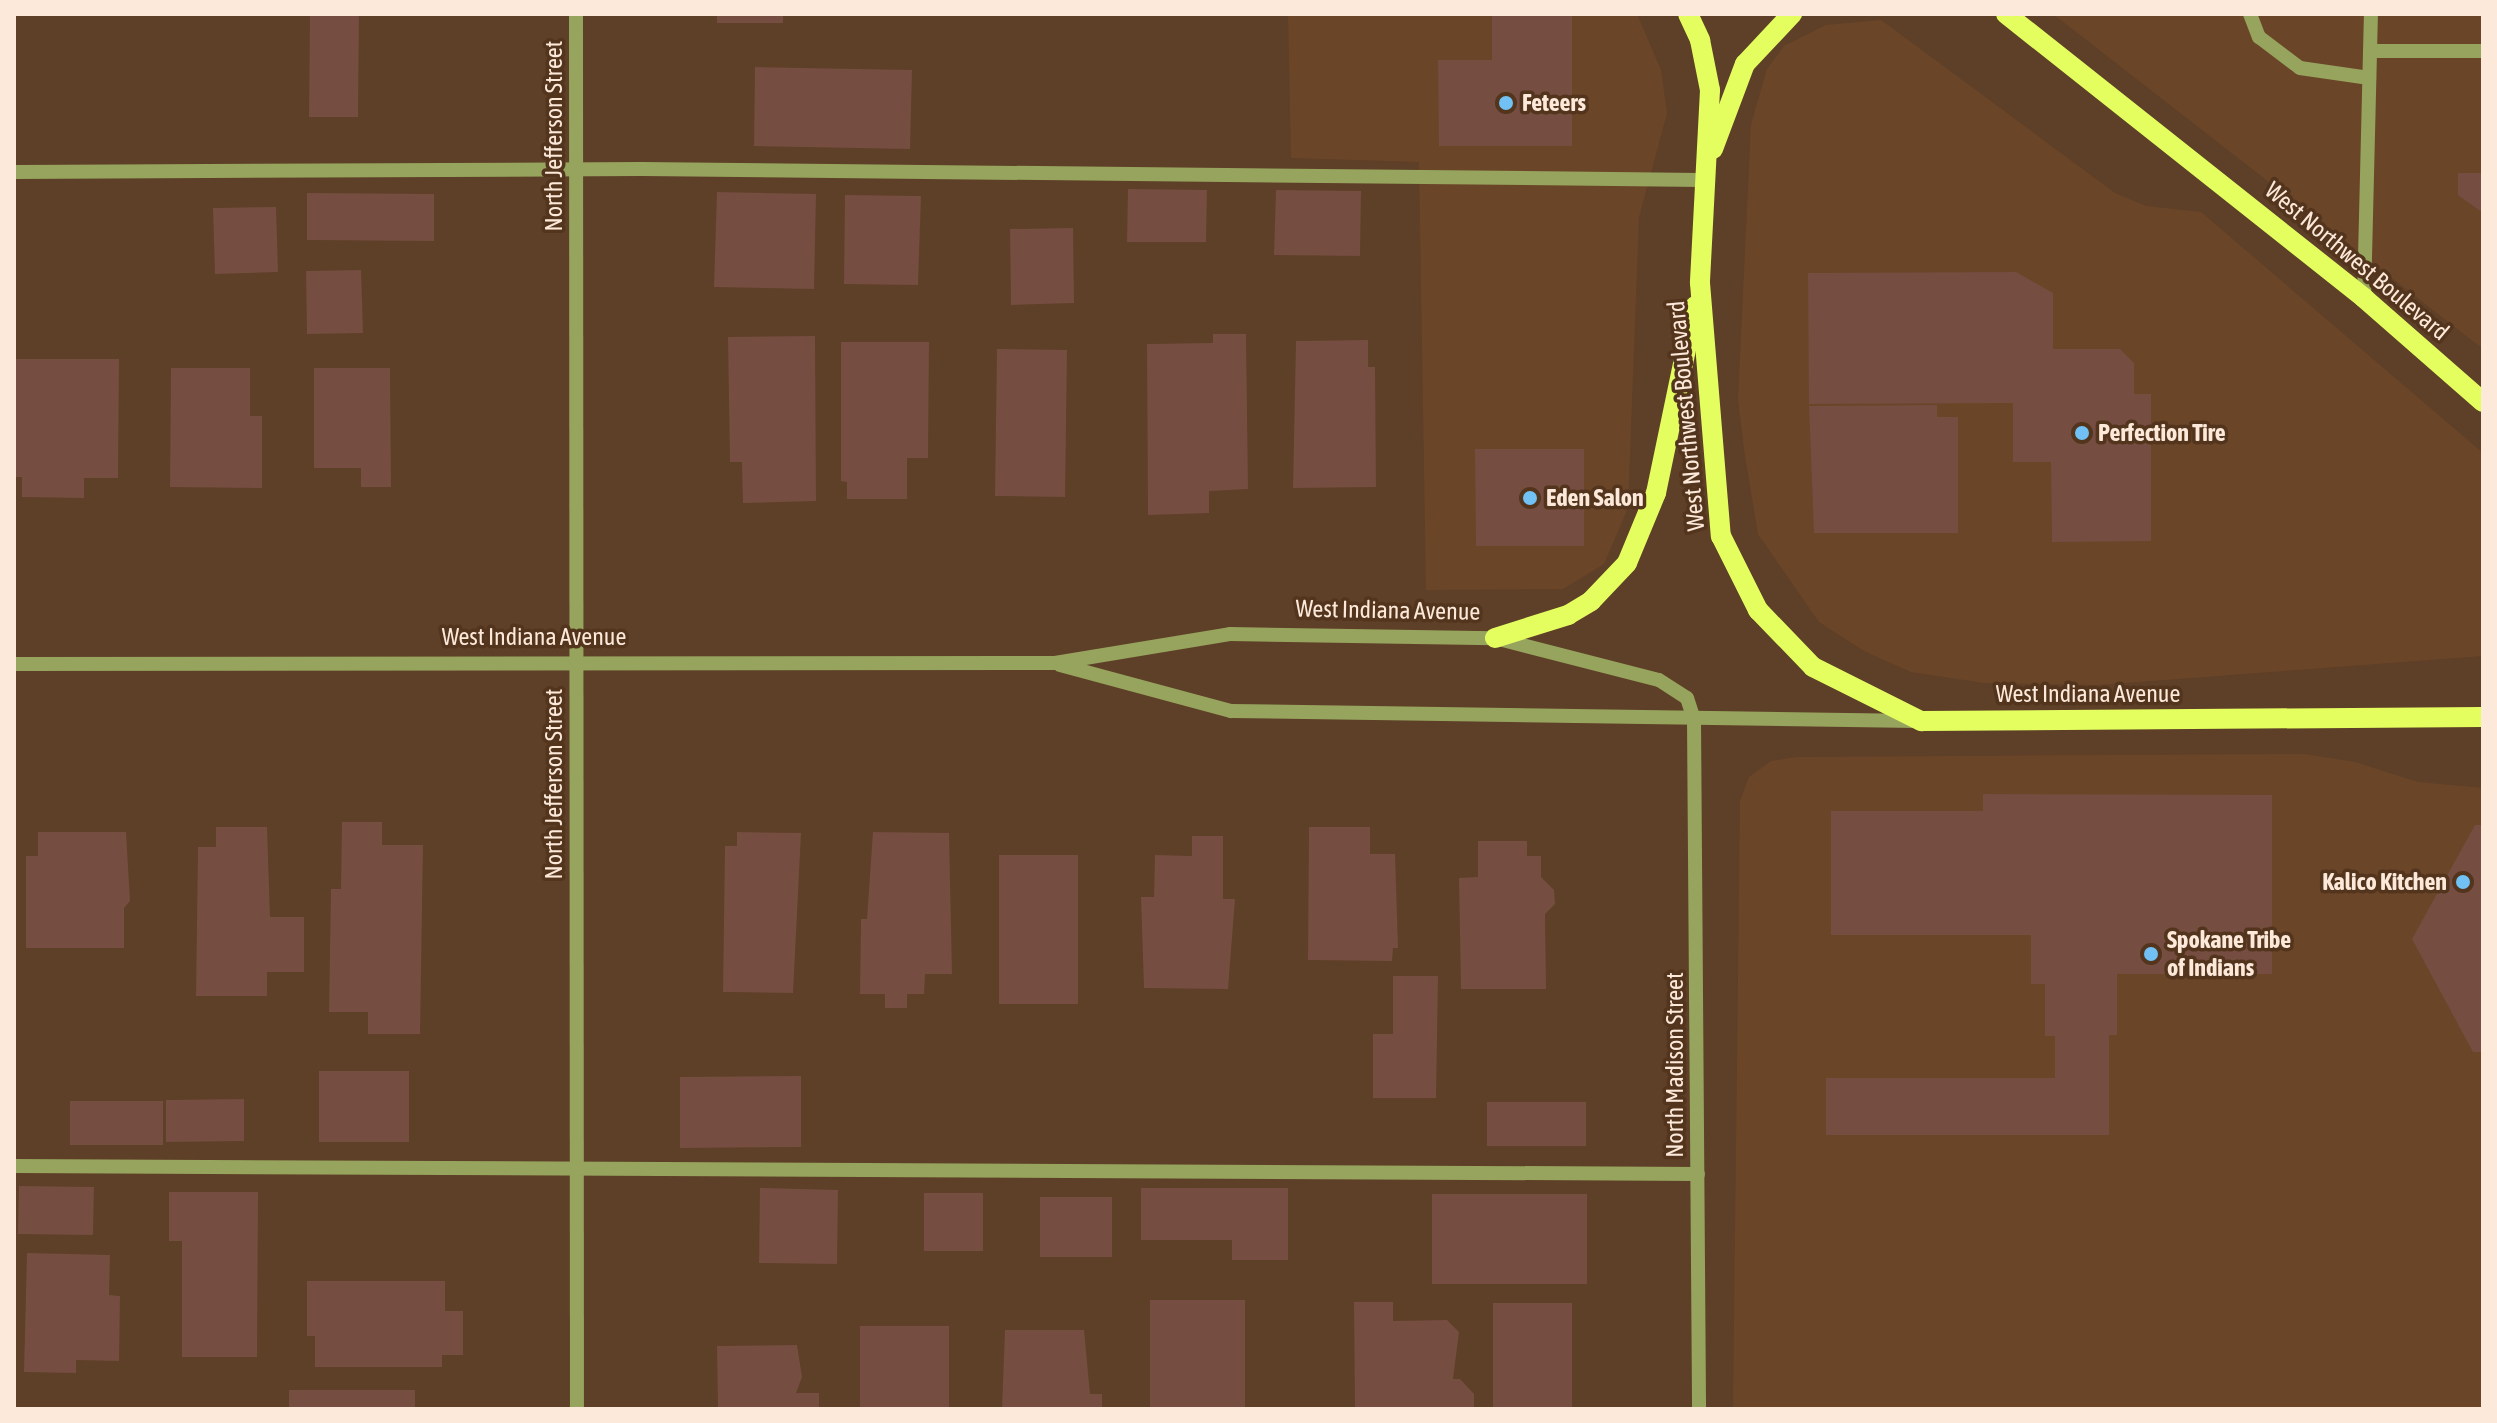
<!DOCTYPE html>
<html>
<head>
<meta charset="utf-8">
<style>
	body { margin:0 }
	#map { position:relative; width:2497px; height:1423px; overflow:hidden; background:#5e3f27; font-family:"Asap Condensed",sans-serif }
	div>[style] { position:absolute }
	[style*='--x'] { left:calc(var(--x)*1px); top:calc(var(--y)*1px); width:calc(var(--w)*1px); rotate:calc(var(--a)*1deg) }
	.built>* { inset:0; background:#6b4528 }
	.building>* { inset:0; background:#754d41 }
	.minor>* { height:14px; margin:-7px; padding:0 7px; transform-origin:7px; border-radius:7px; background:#96a45d }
	.major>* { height:20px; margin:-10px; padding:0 10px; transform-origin:10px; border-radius:10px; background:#e4fe5f }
	.dots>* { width:22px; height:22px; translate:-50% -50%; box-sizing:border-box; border:4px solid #53341c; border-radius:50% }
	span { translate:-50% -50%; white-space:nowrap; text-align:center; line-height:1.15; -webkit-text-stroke:7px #53341c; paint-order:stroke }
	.poi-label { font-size:24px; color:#fce9da; font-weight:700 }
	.left { translate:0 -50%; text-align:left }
	.right { translate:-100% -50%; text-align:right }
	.street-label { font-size:24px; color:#fce9da }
	.frame { position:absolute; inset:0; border:16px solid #fce9da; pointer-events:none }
</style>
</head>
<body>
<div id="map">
	<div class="built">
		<i style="clip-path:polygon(1288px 14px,1637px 14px,1661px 70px,1667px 113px,1639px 217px,1628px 508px,1604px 564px,1563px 589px,1426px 590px,1419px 162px,1291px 158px)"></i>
		<i style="clip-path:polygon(2053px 14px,2483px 14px,2483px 349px)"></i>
		<i style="clip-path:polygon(1881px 20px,2115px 193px,2146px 206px,2201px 212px,2483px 453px,2483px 656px,2097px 685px,1984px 683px,1911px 672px,1864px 651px,1819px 622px,1758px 534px,1745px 456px,1738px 400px,1751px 124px,1767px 69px,1784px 46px,1826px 25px)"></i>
		<i style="clip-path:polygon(2304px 754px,2355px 762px,2418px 782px,2483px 788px,2483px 1409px,1733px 1409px,1740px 801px,1749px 777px,1771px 761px,1796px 757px)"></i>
	</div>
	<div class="building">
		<i style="clip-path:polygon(310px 14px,359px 14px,358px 117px,309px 117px)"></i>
		<i style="clip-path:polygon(717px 14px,783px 14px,783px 23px,717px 23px)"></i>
		<i style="clip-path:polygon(1492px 14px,1572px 14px,1572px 146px,1439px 146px,1438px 60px,1492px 60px)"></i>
		<i style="clip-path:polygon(755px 67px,912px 70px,910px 149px,754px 146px)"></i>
		<i style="clip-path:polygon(2458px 173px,2483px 173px,2483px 213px,2458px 195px)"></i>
		<i style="clip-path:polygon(1128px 189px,1207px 190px,1206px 242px,1127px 242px)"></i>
		<i style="clip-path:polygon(1276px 190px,1361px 191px,1360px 256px,1274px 255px)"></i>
		<i style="clip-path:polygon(717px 192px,816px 194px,814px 289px,714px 287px)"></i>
		<i style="clip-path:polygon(307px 193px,434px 194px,434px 241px,307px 240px)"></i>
		<i style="clip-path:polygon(845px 195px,921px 196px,918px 285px,844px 284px)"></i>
		<i style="clip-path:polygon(276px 207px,278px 272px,215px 274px,213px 208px)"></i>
		<i style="clip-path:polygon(1073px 228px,1074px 303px,1011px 305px,1010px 229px)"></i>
		<i style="clip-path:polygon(361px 270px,363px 333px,307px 334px,306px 271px)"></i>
		<i style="clip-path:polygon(2016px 272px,2053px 293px,2053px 349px,2120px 349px,2134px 363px,2134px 394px,2151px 394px,2151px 541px,2052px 542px,2051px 462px,2013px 462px,2013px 403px,1809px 404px,1808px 273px)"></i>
		<i style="clip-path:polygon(1213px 334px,1246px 334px,1248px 489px,1209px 491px,1209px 513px,1148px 515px,1147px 344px,1213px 343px)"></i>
		<i style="clip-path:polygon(815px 336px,816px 501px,743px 503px,742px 462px,730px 462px,728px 337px)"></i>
		<i style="clip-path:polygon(1368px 340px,1368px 367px,1375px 367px,1376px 487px,1293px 488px,1296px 341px)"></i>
		<i style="clip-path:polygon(841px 342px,929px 342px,928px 458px,907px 458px,907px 499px,847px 499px,847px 482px,841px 481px)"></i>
		<i style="clip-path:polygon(997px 349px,1067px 350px,1065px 497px,995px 496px)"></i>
		<i style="clip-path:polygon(16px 359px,119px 359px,118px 478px,84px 478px,84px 498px,22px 497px,22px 477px,15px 477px)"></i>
		<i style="clip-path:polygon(171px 368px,250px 368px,250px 416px,262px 416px,262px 488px,170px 487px)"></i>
		<i style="clip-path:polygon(314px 368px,390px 368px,391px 487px,361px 487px,361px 468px,314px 468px)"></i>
		<i style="clip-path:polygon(1937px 405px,1937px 417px,1958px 417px,1958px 533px,1814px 533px,1809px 406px)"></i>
		<i style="clip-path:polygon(1475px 449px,1584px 449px,1584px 546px,1476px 546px)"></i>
		<i style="clip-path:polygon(1983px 794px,2272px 795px,2272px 974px,2117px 974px,2117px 1035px,2109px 1035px,2109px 1135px,1826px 1135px,1826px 1078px,2055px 1078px,2055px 1036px,2045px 1036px,2045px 984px,2031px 984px,2031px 935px,1831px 935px,1831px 811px,1983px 811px)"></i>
		<i style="clip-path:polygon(342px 822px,382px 822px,382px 845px,423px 845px,420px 1034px,368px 1034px,368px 1012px,329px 1012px,331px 889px,341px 889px)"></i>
		<i style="clip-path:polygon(2475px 825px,2483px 825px,2483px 1052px,2473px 1052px,2412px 939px)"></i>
		<i style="clip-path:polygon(216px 827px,267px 827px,270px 917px,304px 917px,304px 972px,267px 972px,267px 996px,196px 996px,198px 847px,216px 847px)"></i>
		<i style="clip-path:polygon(1309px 827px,1370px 827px,1370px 854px,1395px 854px,1398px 948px,1393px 948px,1392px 961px,1308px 960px)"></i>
		<i style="clip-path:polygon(38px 832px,126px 832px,130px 901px,124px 908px,124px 948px,26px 948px,26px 856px,38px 856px)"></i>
		<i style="clip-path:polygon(737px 832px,801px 833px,793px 993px,723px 992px,725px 846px,737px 846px)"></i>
		<i style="clip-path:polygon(873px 832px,949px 833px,952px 974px,925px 974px,924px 994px,907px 994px,907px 1008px,885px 1008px,885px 994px,860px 994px,861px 919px,867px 919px)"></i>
		<i style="clip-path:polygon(1192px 836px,1223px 836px,1223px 899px,1235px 899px,1228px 989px,1144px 988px,1141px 897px,1154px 897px,1155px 855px,1192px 856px)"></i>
		<i style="clip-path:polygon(1478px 841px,1527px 841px,1527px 856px,1541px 856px,1541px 877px,1554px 890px,1555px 904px,1545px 914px,1546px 989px,1461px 989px,1459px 878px,1478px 877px)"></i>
		<i style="clip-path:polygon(999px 855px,1078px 855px,1078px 1004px,999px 1004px)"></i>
		<i style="clip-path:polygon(1393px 976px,1438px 976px,1436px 1098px,1373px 1098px,1373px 1034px,1393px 1034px)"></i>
		<i style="clip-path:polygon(319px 1071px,409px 1071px,409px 1142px,319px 1142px)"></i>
		<i style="clip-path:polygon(801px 1076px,801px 1147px,680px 1148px,680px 1077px)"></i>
		<i style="clip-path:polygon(244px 1099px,244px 1141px,166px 1142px,166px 1100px)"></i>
		<i style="clip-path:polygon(70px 1101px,163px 1101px,163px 1145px,70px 1145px)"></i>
		<i style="clip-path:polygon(1487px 1102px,1586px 1102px,1586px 1146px,1487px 1146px)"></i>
		<i style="clip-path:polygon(19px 1186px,94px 1187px,93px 1235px,18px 1234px)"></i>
		<i style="clip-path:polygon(760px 1188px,838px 1190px,837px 1264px,759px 1263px)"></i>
		<i style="clip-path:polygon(1141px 1188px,1288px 1188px,1288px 1260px,1232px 1260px,1232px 1240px,1141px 1240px)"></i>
		<i style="clip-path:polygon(169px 1192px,258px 1192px,257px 1357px,182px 1357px,182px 1241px,169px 1241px)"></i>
		<i style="clip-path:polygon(924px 1193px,983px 1193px,983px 1251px,924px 1251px)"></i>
		<i style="clip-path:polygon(1432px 1194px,1587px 1194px,1587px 1284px,1432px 1284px)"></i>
		<i style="clip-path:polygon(1040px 1197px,1112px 1197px,1112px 1257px,1040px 1257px)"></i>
		<i style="clip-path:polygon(27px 1253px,110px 1255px,109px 1295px,120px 1296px,119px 1361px,76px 1360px,76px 1373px,24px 1372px)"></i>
		<i style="clip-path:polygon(307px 1281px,445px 1281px,445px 1311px,463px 1311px,463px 1355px,442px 1355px,442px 1367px,315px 1367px,315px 1336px,307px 1336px)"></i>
		<i style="clip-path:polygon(1150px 1300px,1245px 1300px,1245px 1409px,1150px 1409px)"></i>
		<i style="clip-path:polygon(1354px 1302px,1393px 1302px,1393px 1321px,1447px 1320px,1459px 1332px,1453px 1379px,1460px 1379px,1474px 1394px,1474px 1409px,1355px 1409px)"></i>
		<i style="clip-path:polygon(1493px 1303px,1572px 1303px,1572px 1407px,1493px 1407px)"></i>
		<i style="clip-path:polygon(860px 1326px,949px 1326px,949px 1409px,860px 1409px)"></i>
		<i style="clip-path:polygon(1005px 1330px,1084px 1330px,1090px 1394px,1102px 1394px,1102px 1409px,1002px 1409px)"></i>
		<i style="clip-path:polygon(797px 1345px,802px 1377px,796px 1393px,819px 1393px,819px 1409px,718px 1409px,717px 1346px)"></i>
		<i style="clip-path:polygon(289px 1390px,415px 1390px,415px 1409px,289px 1409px)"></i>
	</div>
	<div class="minor">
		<i style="--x:576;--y:14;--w:1395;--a:89.96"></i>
		<i style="--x:2250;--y:14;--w:25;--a:69"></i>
		<i style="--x:2259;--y:37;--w:51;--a:37.1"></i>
		<i style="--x:2300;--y:68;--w:70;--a:8.2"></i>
		<i style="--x:2370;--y:51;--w:113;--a:0"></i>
		<i style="--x:14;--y:172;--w:627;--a:-0.27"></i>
		<i style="--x:641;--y:169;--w:1061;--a:0.59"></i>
		<i style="--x:2364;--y:298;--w:284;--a:-88.6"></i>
		<i style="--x:14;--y:664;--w:1041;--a:-0.06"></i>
		<i style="--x:1055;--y:663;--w:177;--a:-9.4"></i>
		<i style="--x:1230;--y:634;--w:265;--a:0.9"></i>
		<i style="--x:1495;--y:638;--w:169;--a:14.4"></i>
		<i style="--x:1659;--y:680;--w:33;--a:33"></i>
		<i style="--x:1687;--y:698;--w:23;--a:72"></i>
		<i style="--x:1694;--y:720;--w:689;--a:89.58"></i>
		<i style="--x:1060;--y:665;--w:177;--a:15.1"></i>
		<i style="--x:1231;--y:711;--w:686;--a:0.84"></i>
		<i style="--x:14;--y:1166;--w:1684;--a:0.27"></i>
	</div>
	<div class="major">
		<i style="--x:1688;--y:14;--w:29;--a:65"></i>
		<i style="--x:1700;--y:40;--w:51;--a:78.7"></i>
		<i style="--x:1710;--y:90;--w:193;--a:93"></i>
		<i style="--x:1700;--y:283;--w:254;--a:85.3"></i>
		<i style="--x:1721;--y:536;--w:83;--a:63.4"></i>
		<i style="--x:1758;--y:610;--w:79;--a:46"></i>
		<i style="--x:1813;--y:667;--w:121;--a:26.6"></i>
		<i style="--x:1921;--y:721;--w:562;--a:-0.41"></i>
		<i style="--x:2006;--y:14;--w:457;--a:38.4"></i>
		<i style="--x:2364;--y:298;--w:158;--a:41.2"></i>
		<i style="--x:1713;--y:149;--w:91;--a:-69.4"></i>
		<i style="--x:1745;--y:64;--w:69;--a:-46.8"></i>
		<i style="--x:1495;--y:638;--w:77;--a:-17.5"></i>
		<i style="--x:1568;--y:615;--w:27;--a:-31"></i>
		<i style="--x:1591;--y:601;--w:52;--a:-46.5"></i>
		<i style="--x:1627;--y:563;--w:76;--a:-67.5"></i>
		<i style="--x:1656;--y:493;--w:191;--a:-78.2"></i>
	</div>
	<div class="dots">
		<i style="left:1506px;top:103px;background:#71c1f4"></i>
		<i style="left:2082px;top:433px;background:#71c1f4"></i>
		<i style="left:1530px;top:498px;background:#71c1f4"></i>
		<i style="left:2463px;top:882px;background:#71c1f4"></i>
		<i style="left:2151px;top:954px;background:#71c1f4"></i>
	</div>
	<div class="poi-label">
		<span class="left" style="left:1522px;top:103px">Feteers</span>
		<span class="left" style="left:2098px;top:433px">Perfection Tire</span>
		<span class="left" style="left:1546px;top:498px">Eden Salon</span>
		<span class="right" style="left:2447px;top:882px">Kalico Kitchen</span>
		<span class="left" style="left:2167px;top:954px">Spokane Tribe<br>of Indians</span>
	</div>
	<div class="street-label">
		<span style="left:554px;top:136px;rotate:-90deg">North Jefferson Street</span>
		<span style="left:2357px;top:261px;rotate:40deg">West Northwest Boulevard</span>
		<span style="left:1686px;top:416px;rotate:-95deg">West Northwest Boulevard</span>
		<span style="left:1388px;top:610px;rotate:1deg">West Indiana Avenue</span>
		<span style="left:534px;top:637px">West Indiana Avenue</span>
		<span style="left:2088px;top:694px">West Indiana Avenue</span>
		<span style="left:554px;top:784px;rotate:-90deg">North Jefferson Street</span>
		<span style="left:1675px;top:1065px;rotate:-90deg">North Madison Street</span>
	</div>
	<div class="frame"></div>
</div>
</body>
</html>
